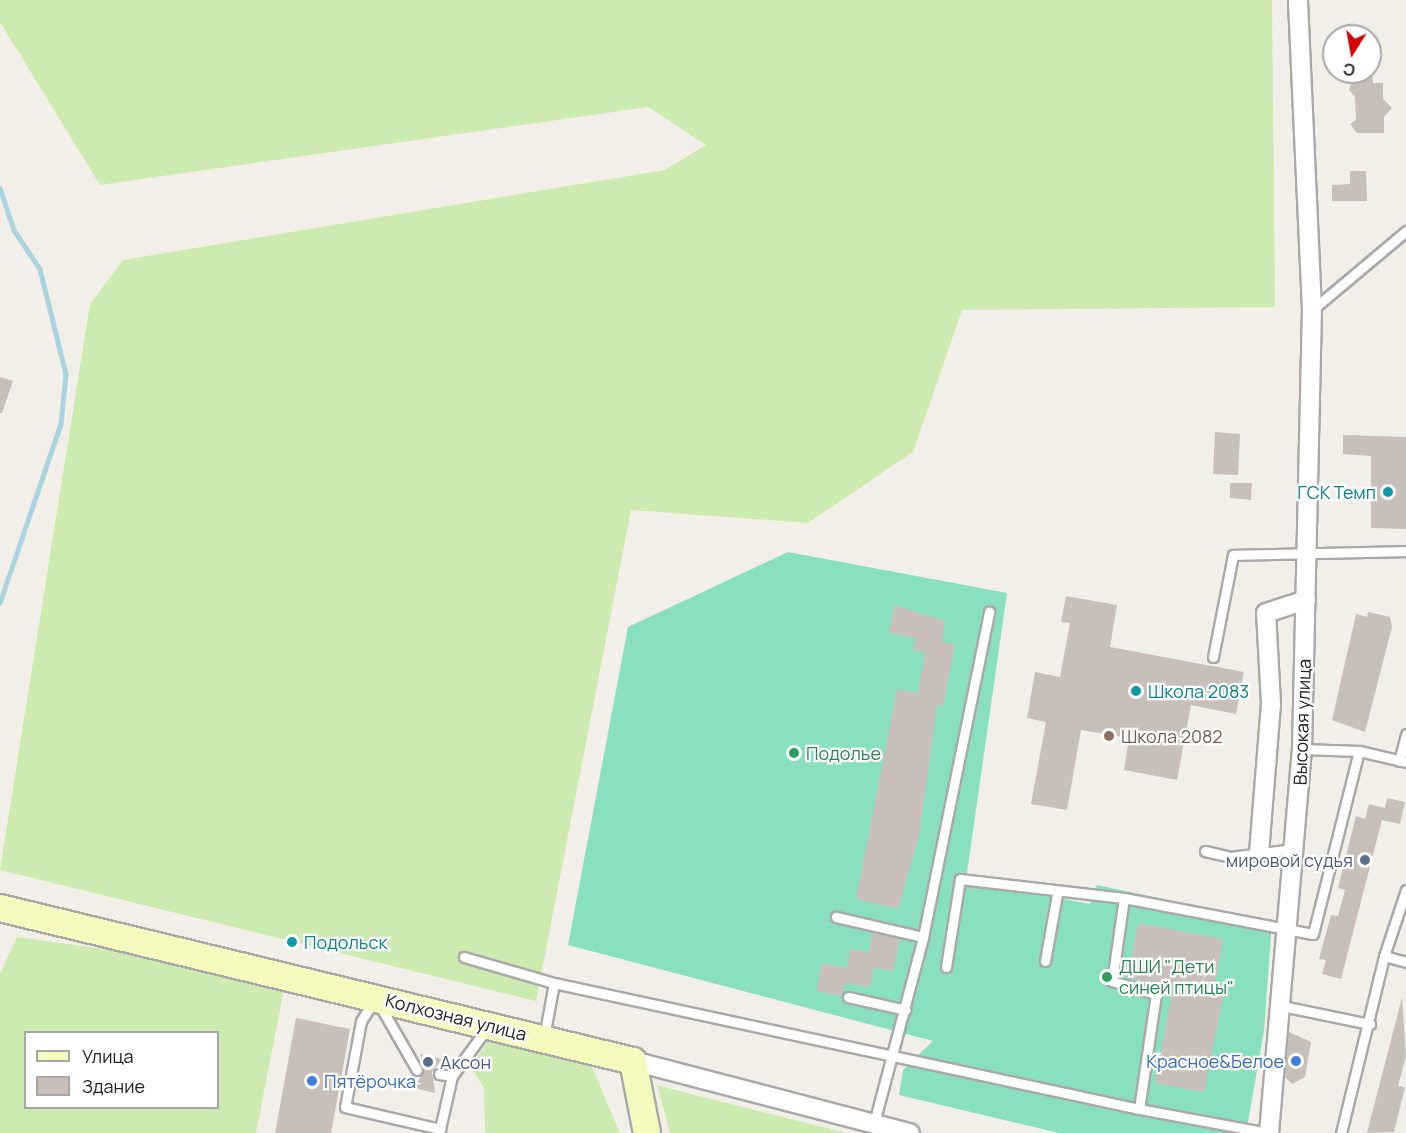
<!DOCTYPE html>
<html>
<head>
<meta charset="utf-8">
<style>
	body { margin:0 }
	#map { position:relative; width:1406px; height:1133px; overflow:hidden; background:#f2efe9; font-family:Manrope,sans-serif }
	div>[style] { position:absolute }
	[style*='--x'] { left:calc(var(--x)*1px); top:calc(var(--y)*1px); width:calc(var(--w)*1px); rotate:calc(var(--a)*1deg) }
	.grass>* { inset:0; background:#cdebb0 }
	.pitch>* { inset:0; background:#88e0be }
	.stream>* { height:4.5px; margin:-2.25px; padding:0 2.25px; transform-origin:2.25px; border-radius:2.25px; background:#aad3df }
	.building>* { inset:0; background:#c7bfb8 }
	.roads { filter:drop-shadow(2px 0 #a9a9a9) drop-shadow(-2px 0 #a9a9a9) drop-shadow(0 2px #a9a9a9) drop-shadow(0 -2px #a9a9a9) }
	.lane>* { height:9px; margin:-4.5px; padding:0 4.5px; transform-origin:4.5px; border-radius:4.5px; background:#fff }
	.street>* { height:18px; margin:-9px; padding:0 9px; transform-origin:9px; border-radius:9px; background:#fff }
	.secondary>* { height:26px; margin:-13px; padding:0 13px; transform-origin:13px; border-radius:13px; background:#f7fabf }
	.dots>* { width:16px; height:16px; translate:-50% -50%; box-sizing:border-box; border:3px solid #fff; border-radius:50% }
	span { translate:-50% -50%; white-space:nowrap; text-align:center; line-height:1.15; -webkit-text-stroke:4.5px #fff; paint-order:stroke }
	.culture-label { font-size:18px; color:#0d838f }
	.right { translate:-100% -50%; text-align:right }
	.left { translate:0 -50%; text-align:left }
	.street-label { font-size:18px; color:#222 }
	.education-label { font-size:18px; color:#785e54 }
	.leisure-label { font-size:18px; color:#27864d }
	.service-label { font-size:18px; color:#4e5e75 }
	.shop-label { font-size:18px; color:#366cbe }
	.legend { position:absolute; left:24px; top:1031px; width:195px; height:78px; box-sizing:border-box; background:#fff; border:2px solid #a7a7a7; margin:0; padding:8px 10px; list-style:none; font-size:18px; color:#222 }
	.legend li { display:flex; align-items:center; gap:12px; height:30px }
	.legend b { width:30px; border:2px solid #a7a7a7 }
	.north { position:absolute; left:1322px; top:24px; width:60px; height:60px; box-sizing:border-box; background:#fff; border:2px solid #a7a7a7; border-radius:50%; rotate:191deg; font-size:16px; font-weight:700; line-height:24px; text-align:center; color:#222 }
	.north::after { content:''; display:block; margin:auto; width:21px; height:27px; background:#d40000; clip-path:polygon(50% 0,100% 100%,50% 72%,0 100%) }
</style>
</head>
<body>
<div id="map">
	<div class="grass">
		<i style="clip-path:polygon(0 0,1272px 0,1275px 307px,962px 310px,913px 452px,808px 523px,631px 510px,536px 1001px,0 870px,90px 304px,123px 260px,665px 170px,706px 145px,648px 107px,100px 185px,0 22px)"></i>
		<i style="clip-path:polygon(evenodd,17px 937px,104px 949px,284px 989px,256px 1133px,0 1133px,0 974px,17px 937px,26px 1032px,218px 1032px,218px 1108px,26px 1108px,26px 1032px)"></i>
		<i style="clip-path:polygon(491px 1037px,592px 1067px,620px 1133px,485px 1133px,484px 1088px,471px 1067px)"></i>
		<i style="clip-path:polygon(657px 1085px,683px 1092px,847px 1133px,670px 1133px)"></i>
	</div>
	<div class="pitch">
		<i style="clip-path:polygon(788px 552px,1007px 593px,966px 880px,1090px 904px,1097px 885px,1272px 922px,1264px 1031px,1246px 1133px,1059px 1133px,899px 1095px,903px 1070px,933px 1041px,568px 945px,628px 627px)"></i>
	</div>
	<div class="stream">
		<i style="--x:0;--y:188;--w:44;--a:71.6"></i>
		<i style="--x:14;--y:230;--w:47;--a:56.3"></i>
		<i style="--x:40;--y:269;--w:108;--a:76.1"></i>
		<i style="--x:66;--y:374;--w:50;--a:95.7"></i>
		<i style="--x:61;--y:424;--w:189;--a:108.8"></i>
	</div>
	<div class="building">
		<i style="clip-path:polygon(1355px 72px,1372px 72px,1373px 83px,1383px 83px,1383px 99px,1392px 108px,1384px 117px,1384px 133px,1357px 133px,1350px 124px,1356px 120px,1355px 97px,1349px 90px)"></i>
		<i style="clip-path:polygon(1350px 171px,1366px 171px,1367px 201px,1332px 201px,1332px 185px,1350px 184px)"></i>
		<i style="clip-path:polygon(0 377px,13px 381px,2px 413px,0 413px)"></i>
		<i style="clip-path:polygon(1215px 432px,1240px 434px,1238px 475px,1213px 474px)"></i>
		<i style="clip-path:polygon(1343px 435px,1406px 437px,1406px 529px,1371px 528px,1371px 456px,1343px 454px)"></i>
		<i style="clip-path:polygon(1230px 483px,1252px 483px,1251px 500px,1230px 498px)"></i>
		<i style="clip-path:polygon(1066px 596px,1117px 605px,1110px 647px,1244px 672px,1236px 714px,1191px 705px,1177px 780px,1124px 770px,1129px 738px,1081px 730px,1067px 810px,1031px 804px,1046px 722px,1027px 718px,1035px 672px,1060px 677px,1070px 623px,1061px 622px)"></i>
		<i style="clip-path:polygon(894px 605px,945px 621px,942px 642px,955px 644px,943px 706px,937px 705px,919px 836px,898px 909px,856px 899px,897px 689px,918px 693px,925px 653px,913px 650px,915px 638px,889px 633px)"></i>
		<i style="clip-path:polygon(1368px 612px,1390px 617px,1392px 627px,1365px 732px,1332px 720px,1356px 614px,1367px 617px)"></i>
		<i style="clip-path:polygon(1387px 798px,1405px 802px,1400px 824px,1382px 820px,1341px 979px,1322px 974px,1326px 960px,1319px 959px,1331px 915px,1338px 916px,1345px 890px,1338px 888px,1356px 816px,1365px 819px,1369px 804px,1385px 808px)"></i>
		<i style="clip-path:polygon(1138px 923px,1223px 939px,1214px 990px,1224px 992px,1204px 1092px,1155px 1083px,1173px 988px,1127px 978px)"></i>
		<i style="clip-path:polygon(872px 933px,900px 939px,893px 971px,874px 968px,870px 987px,846px 983px,841px 996px,816px 991px,822px 963px,847px 968px,850px 949px,869px 952px)"></i>
		<i style="clip-path:polygon(1402px 997px,1406px 1056px,1398px 1086px,1405px 1087px,1394px 1132px,1367px 1133px)"></i>
		<i style="clip-path:polygon(296px 1018px,350px 1029px,331px 1133px,275px 1133px)"></i>
		<i style="clip-path:polygon(1289px 1032px,1311px 1042px,1305px 1077px,1292px 1084px,1285px 1077px)"></i>
		<i style="clip-path:polygon(420px 1054px,442px 1059px,432px 1072px,435px 1093px,414px 1088px,424px 1071px)"></i>
	</div>
	<div class="roads">
		<div class="lane">
			<i style="--x:1312;--y:310;--w:123;--a:-40"></i>
			<i style="--x:1213;--y:657;--w:104;--a:-78.9"></i>
			<i style="--x:1233;--y:555;--w:173;--a:-1.3"></i>
			<i style="--x:1302;--y:749;--w:57;--a:2"></i>
			<i style="--x:1399;--y:761;--w:28;--a:-75"></i>
			<i style="--x:1205;--y:851;--w:26;--a:13"></i>
			<i style="--x:1230;--y:857;--w:64;--a:-7.1"></i>
			<i style="--x:1406;--y:890;--w:70;--a:108.4"></i>
			<i style="--x:1384;--y:956;--w:23;--a:15"></i>
			<i style="--x:1124;--y:898;--w:84;--a:98.2"></i>
			<i style="--x:1112;--y:981;--w:46;--a:16.5"></i>
			<i style="--x:1156;--y:994;--w:116;--a:98.4"></i>
			<i style="--x:1139;--y:1109;--w:131;--a:10.5"></i>
			<i style="--x:836;--y:917;--w:89;--a:12.9"></i>
			<i style="--x:464;--y:957;--w:94;--a:16.1"></i>
			<i style="--x:554;--y:983;--w:598;--a:12.15"></i>
			<i style="--x:1045;--y:961;--w:68;--a:-79.8"></i>
			<i style="--x:946;--y:967;--w:89;--a:-81"></i>
			<i style="--x:960;--y:879;--w:165;--a:6.6"></i>
			<i style="--x:1124;--y:898;--w:192;--a:10.8"></i>
			<i style="--x:1313;--y:934;--w:189;--a:-75.9"></i>
			<i style="--x:1359;--y:751;--w:48;--a:13.2"></i>
			<i style="--x:848;--y:997;--w:59;--a:12.6"></i>
			<i style="--x:373;--y:1002;--w:22;--a:122"></i>
			<i style="--x:361;--y:1021;--w:87;--a:100.5"></i>
			<i style="--x:345;--y:1107;--w:98;--a:13"></i>
			<i style="--x:440;--y:1129;--w:54;--a:-77.2"></i>
			<i style="--x:379;--y:1004;--w:76;--a:60.1"></i>
			<i style="--x:1282;--y:1006;--w:90;--a:11.6"></i>
			<i style="--x:544;--y:1037;--w:55;--a:-79.5"></i>
			<i style="--x:439;--y:1074;--w:13;--a:9"></i>
			<i style="--x:452;--y:1076;--w:59;--a:-53.9"></i>
			<i style="--x:874;--y:1123;--w:192;--a:-75.2"></i>
			<i style="--x:923;--y:937;--w:332;--a:-78.5"></i>
			<i style="--x:1341;--y:1133;--w:182;--a:-76.3"></i>
		</div>
		<div class="street">
			<i style="--x:1259;--y:853;--w:149;--a:-85.4"></i>
			<i style="--x:1271;--y:704;--w:91;--a:-93.1"></i>
			<i style="--x:1266;--y:613;--w:42;--a:-18"></i>
			<i style="--x:633;--y:1061;--w:286;--a:14.6"></i>
			<i style="--x:1269;--y:1133;--w:385;--a:-85.1"></i>
			<i style="--x:1302;--y:749;--w:439;--a:-88.7"></i>
			<i style="--x:1312;--y:310;--w:310;--a:-92.6"></i>
		</div>
		<div class="secondary">
			<i style="--x:0;--y:908;--w:651;--a:13.59"></i>
			<i style="--x:633;--y:1061;--w:73;--a:79"></i>
		</div>
	</div>
	<div class="dots">
		<i style="left:1388px;top:492px;background:#0f9aa8"></i>
		<i style="left:1136px;top:691px;background:#0f9aa8"></i>
		<i style="left:1109px;top:736px;background:#8d6e63"></i>
		<i style="left:794px;top:753px;background:#2e9e5b"></i>
		<i style="left:1365px;top:860px;background:#5c6f8a"></i>
		<i style="left:292px;top:942px;background:#0f9aa8"></i>
		<i style="left:1107px;top:977px;background:#2e9e5b"></i>
		<i style="left:1296px;top:1061px;background:#3f7fe0"></i>
		<i style="left:428px;top:1062px;background:#5c6f8a"></i>
		<i style="left:312px;top:1081px;background:#3f7fe0"></i>
	</div>
	<div class="culture-label">
		<span class="right" style="left:1376px;top:492px">ГСК Темп</span>
		<span class="left" style="left:1148px;top:691px">Школа 2083</span>
		<span class="left" style="left:304px;top:942px">Подольск</span>
	</div>
	<div class="street-label">
		<span style="left:1302px;top:722px;rotate:-88deg">Высокая улица</span>
		<span style="left:456px;top:1017px;rotate:14deg">Колхозная улица</span>
	</div>
	<div class="education-label">
		<span class="left" style="left:1121px;top:736px">Школа 2082</span>
	</div>
	<div class="leisure-label">
		<span class="left" style="left:806px;top:753px">Подолье</span>
		<span class="left" style="left:1119px;top:977px">ДШИ "Дети<br>синей птицы"</span>
	</div>
	<div class="service-label">
		<span class="right" style="left:1353px;top:860px">мировой судья</span>
		<span class="left" style="left:440px;top:1062px">Аксон</span>
	</div>
	<div class="shop-label">
		<span class="right" style="left:1284px;top:1061px">Красное&amp;Белое</span>
		<span class="left" style="left:324px;top:1081px">Пятёрочка</span>
	</div>
	<ul class="legend">
	<li><b style="height:8px;background:#f7fabf"></b>Улица</li>
	<li><b style="height:16px;background:#c7bfb8"></b>Здание</li>
	</ul>
	<div class="north">С</div>
</div>
</body>
</html>
